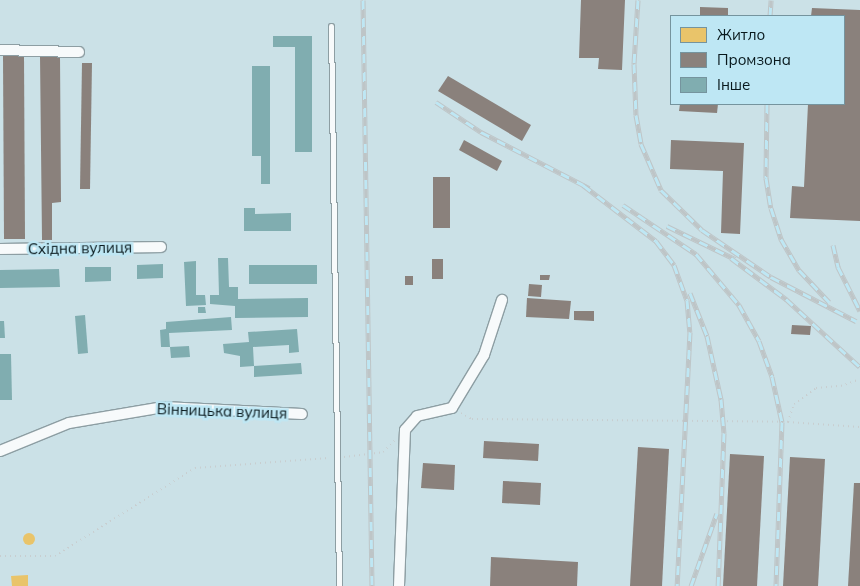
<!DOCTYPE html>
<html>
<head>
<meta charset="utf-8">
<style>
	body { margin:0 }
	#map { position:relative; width:860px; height:586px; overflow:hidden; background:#cbe1e7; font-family:Mulish,sans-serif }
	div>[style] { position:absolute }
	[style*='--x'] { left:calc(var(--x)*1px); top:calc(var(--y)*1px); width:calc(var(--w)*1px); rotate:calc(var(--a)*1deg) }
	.homes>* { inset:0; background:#e9c46a }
	.round { border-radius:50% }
	.industry>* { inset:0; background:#8a817c }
	.building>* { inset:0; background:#80adb0 }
	.path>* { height:2px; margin-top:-1px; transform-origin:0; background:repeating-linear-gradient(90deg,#c8ced0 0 1px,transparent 0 5px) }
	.roads { filter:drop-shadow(1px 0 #8d9ea3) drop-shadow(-1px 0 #8d9ea3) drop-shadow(0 1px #8d9ea3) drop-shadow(0 -1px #8d9ea3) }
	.service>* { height:5px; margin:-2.5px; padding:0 2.5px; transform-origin:2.5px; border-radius:2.5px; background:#f7fafb }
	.minor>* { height:10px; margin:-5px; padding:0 5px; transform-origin:5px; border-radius:5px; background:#f7fafb }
	.rail>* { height:5px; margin-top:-2.5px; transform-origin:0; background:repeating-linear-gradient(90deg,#bee7f4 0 9px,#bec5c7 0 18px); box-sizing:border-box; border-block:1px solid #bec5c7 }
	span { translate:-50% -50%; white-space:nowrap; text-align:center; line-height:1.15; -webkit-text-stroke:5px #bee7f4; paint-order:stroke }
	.street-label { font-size:15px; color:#08181c }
	.legend { position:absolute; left:670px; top:15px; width:175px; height:90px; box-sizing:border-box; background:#bee7f4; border:1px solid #75949e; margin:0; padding:6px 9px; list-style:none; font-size:15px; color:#08181c }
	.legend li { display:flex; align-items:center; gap:10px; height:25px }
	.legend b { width:25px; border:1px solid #75949e }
</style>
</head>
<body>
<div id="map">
	<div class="homes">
		<i class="round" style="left:23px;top:533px;width:12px;height:12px"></i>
		<i style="clip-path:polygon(28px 575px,28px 586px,12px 586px,11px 576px)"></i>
	</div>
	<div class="industry">
		<i style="clip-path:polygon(581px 0,625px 0,622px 70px,598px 69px,599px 58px,579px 58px)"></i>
		<i style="clip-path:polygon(700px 7px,728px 8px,728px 16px,700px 16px)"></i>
		<i style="clip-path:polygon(812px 8px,860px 10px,860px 221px,790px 218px,792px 186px,804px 187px,808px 104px,844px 104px,844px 16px,811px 16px)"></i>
		<i style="clip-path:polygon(60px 55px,61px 202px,52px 203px,52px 240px,42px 240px,40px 56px)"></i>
		<i style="clip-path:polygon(3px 56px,24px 56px,25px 239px,4px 239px)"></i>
		<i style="clip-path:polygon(82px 63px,92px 63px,90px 189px,80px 189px)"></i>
		<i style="clip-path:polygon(448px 76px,531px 125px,522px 141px,438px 91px)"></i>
		<i style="clip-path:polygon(680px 104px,718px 104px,717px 113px,679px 111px)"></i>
		<i style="clip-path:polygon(464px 140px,502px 161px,497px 171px,459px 150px)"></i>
		<i style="clip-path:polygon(671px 140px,744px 143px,740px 234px,721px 233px,723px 171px,670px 169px)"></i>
		<i style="clip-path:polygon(433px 177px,450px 177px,450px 228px,433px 228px)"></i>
		<i style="clip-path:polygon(432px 259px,443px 259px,443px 279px,432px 279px)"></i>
		<i style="clip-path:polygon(540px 275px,550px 275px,549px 280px,540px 280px)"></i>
		<i style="clip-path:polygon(405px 276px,413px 276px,413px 285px,405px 285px)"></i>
		<i style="clip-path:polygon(529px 284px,542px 285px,541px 297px,528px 296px)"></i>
		<i style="clip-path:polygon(527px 298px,571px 301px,569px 319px,526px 317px)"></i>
		<i style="clip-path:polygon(574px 311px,594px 311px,594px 321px,574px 320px)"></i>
		<i style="clip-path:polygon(792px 325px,811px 326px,810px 335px,791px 334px)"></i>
		<i style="clip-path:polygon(484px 441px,539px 444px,538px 461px,483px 458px)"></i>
		<i style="clip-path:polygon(638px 447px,669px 449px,662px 586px,630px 586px)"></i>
		<i style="clip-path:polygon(730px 454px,764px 456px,757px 586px,723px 586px)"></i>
		<i style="clip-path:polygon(790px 457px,825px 459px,818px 586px,783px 586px)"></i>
		<i style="clip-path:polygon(423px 463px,455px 465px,454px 490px,421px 488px)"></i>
		<i style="clip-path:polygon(503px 481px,541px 483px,540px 505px,502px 503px)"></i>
		<i style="clip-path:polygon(854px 483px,860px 483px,860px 586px,848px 586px)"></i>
		<i style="clip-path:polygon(491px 557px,578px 562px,577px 586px,490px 586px)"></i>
	</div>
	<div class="building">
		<i style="clip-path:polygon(273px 36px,312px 36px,312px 152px,295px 152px,295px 47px,273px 47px)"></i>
		<i style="clip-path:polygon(252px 66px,270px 66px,270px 184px,261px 184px,261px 156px,252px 156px)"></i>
		<i style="clip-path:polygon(244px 208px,255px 208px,255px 214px,291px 213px,291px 231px,244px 231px)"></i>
		<i style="clip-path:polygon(218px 258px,228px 258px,229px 287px,238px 287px,238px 299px,308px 298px,308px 317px,235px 318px,235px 306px,210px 304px,210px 295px,219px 295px)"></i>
		<i style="clip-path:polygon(196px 261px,196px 295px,205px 295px,206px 305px,186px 306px,184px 262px)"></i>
		<i style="clip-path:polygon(163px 264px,163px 278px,137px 279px,137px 265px)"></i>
		<i style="clip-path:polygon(249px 265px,317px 265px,317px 284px,249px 284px)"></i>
		<i style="clip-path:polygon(85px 267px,111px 267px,111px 281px,85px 282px)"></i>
		<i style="clip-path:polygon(59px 269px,60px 287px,0 288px,0 270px)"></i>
		<i style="clip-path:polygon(198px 307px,205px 307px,206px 313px,198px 313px)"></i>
		<i style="clip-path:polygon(85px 315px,88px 353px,78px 354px,75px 316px)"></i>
		<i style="clip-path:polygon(231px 317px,232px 330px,169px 333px,170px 347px,161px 347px,160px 330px,166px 329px,166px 322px)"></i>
		<i style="clip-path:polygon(0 321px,4px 321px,5px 338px,0 338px)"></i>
		<i style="clip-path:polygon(297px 329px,299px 352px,289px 353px,289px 345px,253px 347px,254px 366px,240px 367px,240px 356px,224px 353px,223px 344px,249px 342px,248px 332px)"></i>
		<i style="clip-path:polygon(189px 346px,190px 357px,171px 358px,170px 347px)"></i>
		<i style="clip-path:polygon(0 354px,11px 354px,12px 400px,0 400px)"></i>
		<i style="clip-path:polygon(301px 363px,302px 374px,254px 377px,254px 366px)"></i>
	</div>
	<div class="path">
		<i style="--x:461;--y:413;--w:13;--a:29"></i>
		<i style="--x:472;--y:419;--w:316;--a:0.5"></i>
		<i style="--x:788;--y:422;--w:72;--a:4"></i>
		<i style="--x:788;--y:422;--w:19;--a:-72"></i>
		<i style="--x:794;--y:404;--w:27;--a:-36"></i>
		<i style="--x:816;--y:388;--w:25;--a:-5"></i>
		<i style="--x:841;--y:386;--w:20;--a:-20"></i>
		<i style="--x:344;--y:457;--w:39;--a:-7"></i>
		<i style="--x:383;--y:452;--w:16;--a:-45"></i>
		<i style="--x:0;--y:556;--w:55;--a:0"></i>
		<i style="--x:55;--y:556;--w:165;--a:-32.2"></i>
		<i style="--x:195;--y:468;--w:134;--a:-4.3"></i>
	</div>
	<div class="roads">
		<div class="service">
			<i style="--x:331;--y:26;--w:560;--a:89.18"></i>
		</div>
		<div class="minor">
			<i style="--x:0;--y:50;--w:79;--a:1.5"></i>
			<i style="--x:0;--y:249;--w:161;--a:-0.7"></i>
			<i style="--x:0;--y:451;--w:74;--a:-22.1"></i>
			<i style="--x:69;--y:423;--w:96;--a:-9.6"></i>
			<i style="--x:164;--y:407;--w:138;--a:2.9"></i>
			<i style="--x:399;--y:586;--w:156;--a:-87.8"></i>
			<i style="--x:405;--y:430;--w:18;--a:-49"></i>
			<i style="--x:417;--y:416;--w:36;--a:-13"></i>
			<i style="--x:452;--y:408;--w:62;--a:-58.9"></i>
			<i style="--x:484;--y:355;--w:58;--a:-71.9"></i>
		</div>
	</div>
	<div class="rail">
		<i style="--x:363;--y:0;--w:586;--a:89.12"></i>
		<i style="--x:638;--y:0;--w:64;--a:93.6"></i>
		<i style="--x:634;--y:64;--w:51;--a:87.8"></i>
		<i style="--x:636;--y:115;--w:29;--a:80"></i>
		<i style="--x:641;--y:144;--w:50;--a:66.5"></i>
		<i style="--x:661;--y:190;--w:57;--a:44.3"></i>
		<i style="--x:702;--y:230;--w:83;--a:34.3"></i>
		<i style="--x:771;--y:277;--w:96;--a:27.4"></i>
		<i style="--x:770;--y:16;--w:16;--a:-86"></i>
		<i style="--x:436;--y:102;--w:54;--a:33.7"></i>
		<i style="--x:481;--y:132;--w:122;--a:27.4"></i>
		<i style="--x:767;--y:104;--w:74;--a:90.8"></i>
		<i style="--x:766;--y:178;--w:30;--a:81"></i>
		<i style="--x:771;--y:208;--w:33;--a:72"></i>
		<i style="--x:781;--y:239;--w:36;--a:60"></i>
		<i style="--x:799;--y:270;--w:44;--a:46.8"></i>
		<i style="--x:583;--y:185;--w:92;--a:37.5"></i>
		<i style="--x:656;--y:241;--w:30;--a:53"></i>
		<i style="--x:674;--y:265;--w:37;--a:70"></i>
		<i style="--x:687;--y:300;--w:32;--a:85"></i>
		<i style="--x:690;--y:332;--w:254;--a:92.9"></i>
		<i style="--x:623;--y:205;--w:88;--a:33.9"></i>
		<i style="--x:696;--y:254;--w:67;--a:49.9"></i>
		<i style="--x:739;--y:305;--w:41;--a:60.9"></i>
		<i style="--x:759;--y:341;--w:38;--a:70"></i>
		<i style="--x:772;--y:377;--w:46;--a:77.5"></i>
		<i style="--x:782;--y:422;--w:164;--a:92.1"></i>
		<i style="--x:667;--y:226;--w:76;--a:25.9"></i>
		<i style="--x:833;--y:245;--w:23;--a:77"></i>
		<i style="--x:838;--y:267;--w:49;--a:63.4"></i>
		<i style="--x:731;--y:258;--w:69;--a:36.7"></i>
		<i style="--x:786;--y:299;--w:100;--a:42.6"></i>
		<i style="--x:690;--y:293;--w:46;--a:68.4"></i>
		<i style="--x:707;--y:336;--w:65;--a:77.5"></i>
		<i style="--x:721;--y:399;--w:34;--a:85"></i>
		<i style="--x:724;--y:433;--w:153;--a:92.2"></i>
		<i style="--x:691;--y:586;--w:77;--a:-70.4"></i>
	</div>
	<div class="street-label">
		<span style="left:80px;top:248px;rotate:-1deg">Східна вулиця</span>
		<span style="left:222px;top:411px;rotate:2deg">Вінницька вулиця</span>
	</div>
	<ul class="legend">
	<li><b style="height:14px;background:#e9c46a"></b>Житло</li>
	<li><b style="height:14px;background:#8a817c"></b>Промзона</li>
	<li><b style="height:14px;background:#80adb0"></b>Інше</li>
	</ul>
</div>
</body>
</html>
